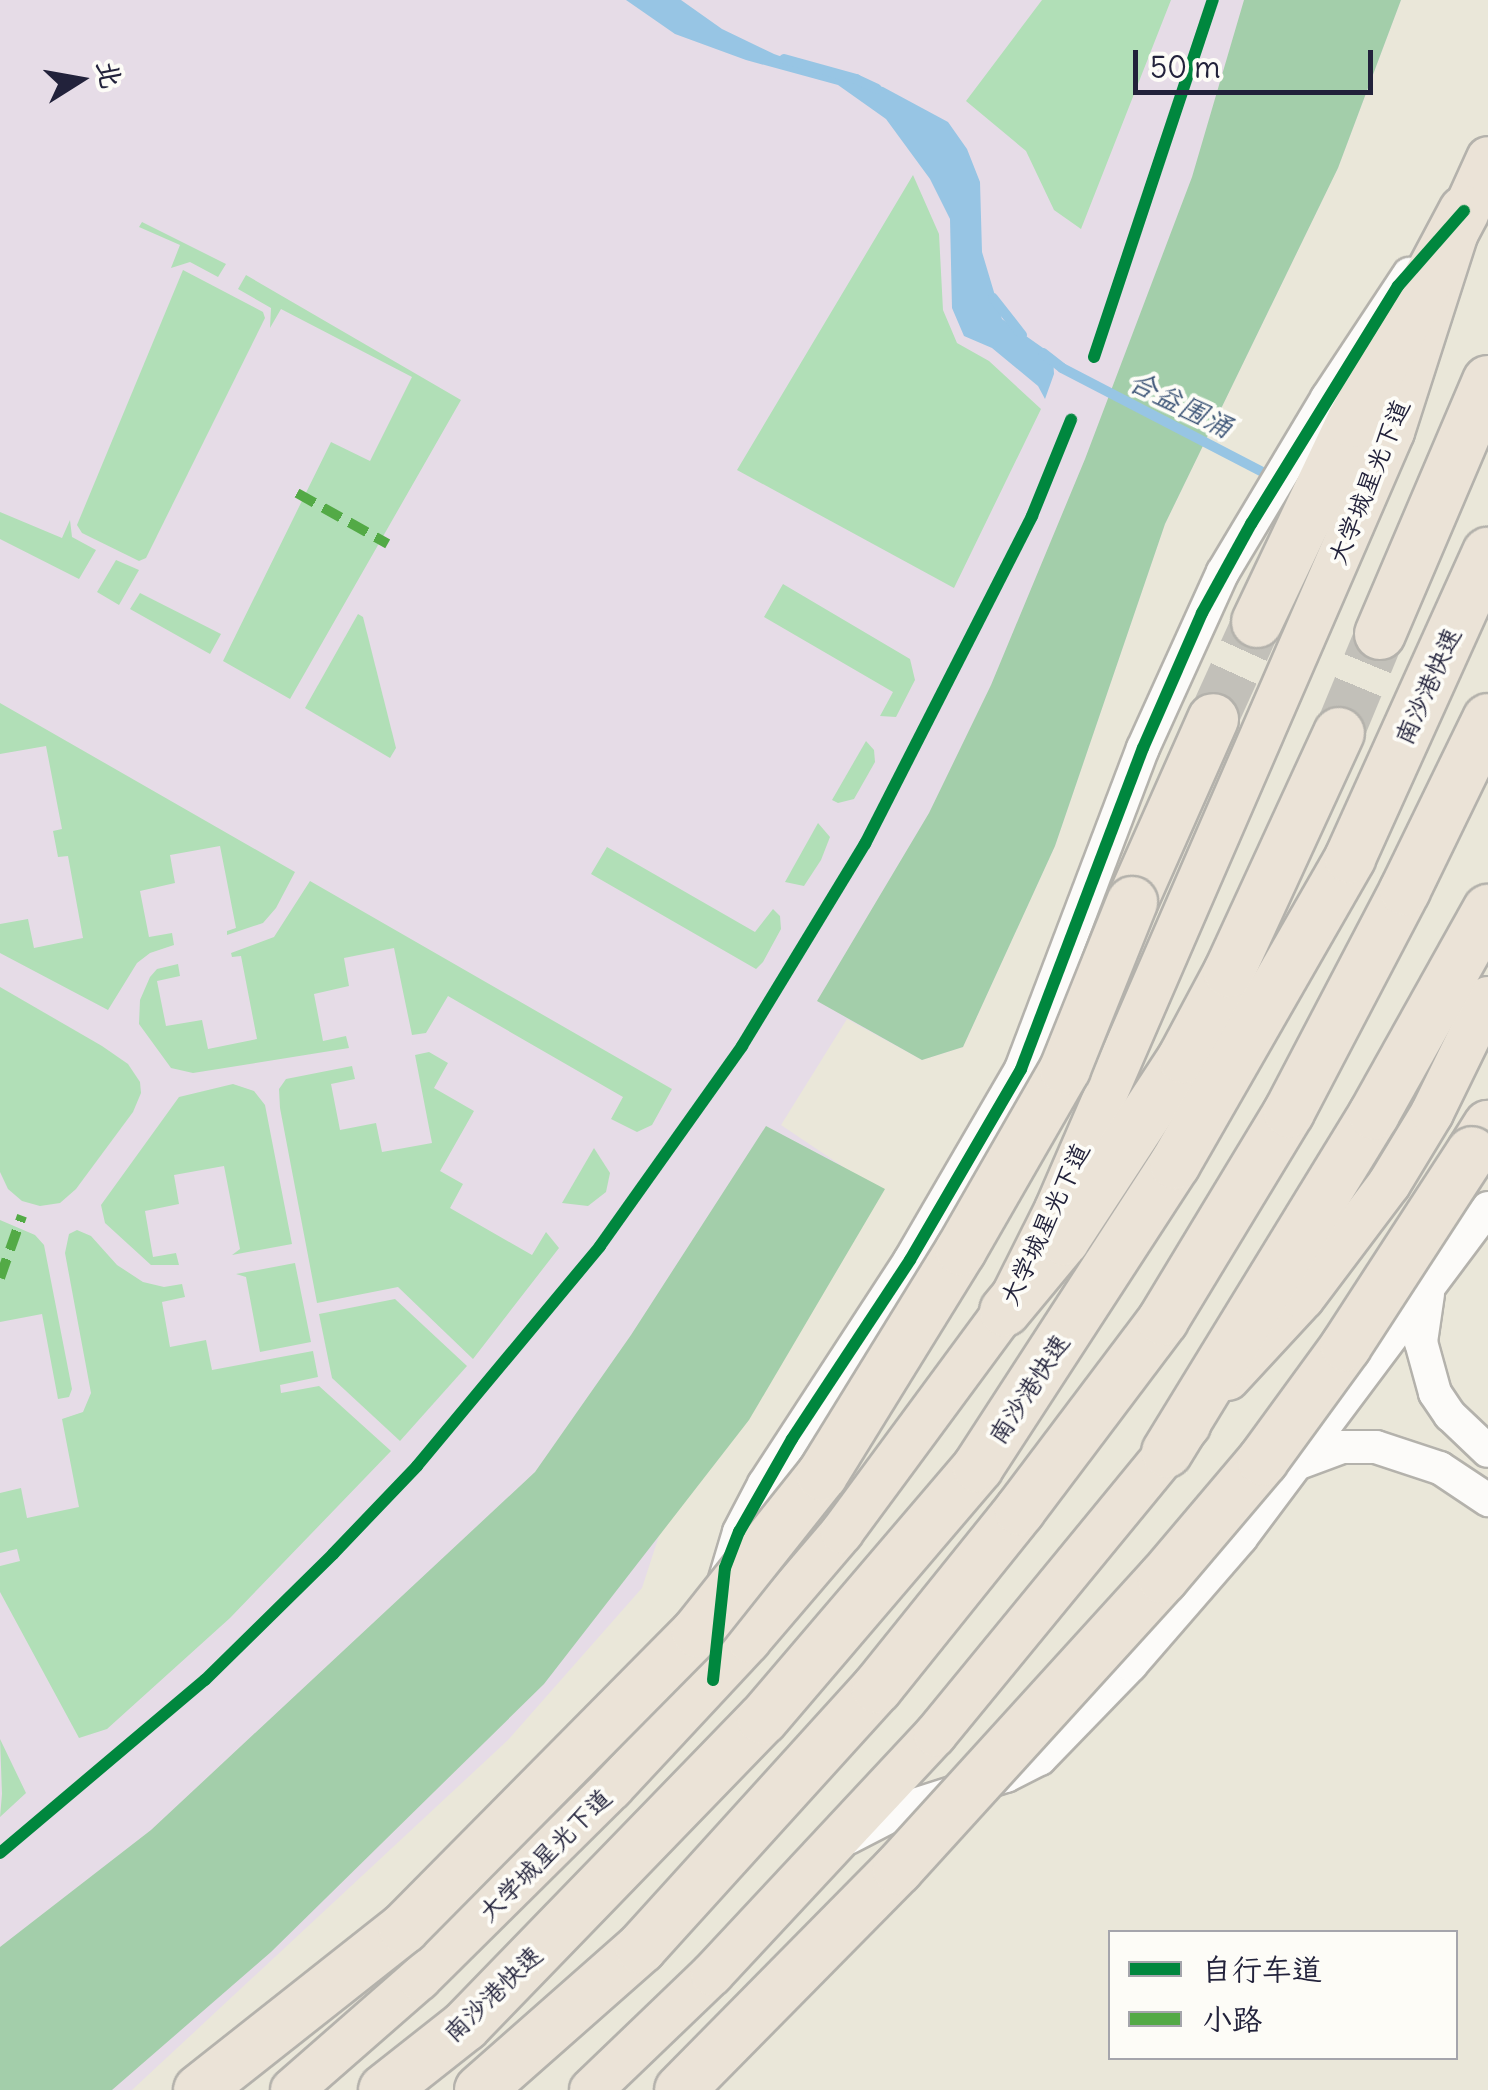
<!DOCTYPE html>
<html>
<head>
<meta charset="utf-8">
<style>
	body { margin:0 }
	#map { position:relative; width:1488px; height:2090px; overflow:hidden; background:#eae7d9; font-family:Delius,"LXGW WenKai TC",sans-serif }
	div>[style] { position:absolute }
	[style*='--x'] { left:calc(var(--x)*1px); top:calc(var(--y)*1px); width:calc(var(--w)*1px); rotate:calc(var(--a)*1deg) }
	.built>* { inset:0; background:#e6dce7 }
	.green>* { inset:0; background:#b1dfb7 }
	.forest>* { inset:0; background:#a3ceaa }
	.water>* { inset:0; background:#97c5e4 }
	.stream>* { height:10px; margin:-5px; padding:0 5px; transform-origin:5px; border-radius:5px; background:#97c5e4 }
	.highway-tunnel>* { height:50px; margin-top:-25px; transform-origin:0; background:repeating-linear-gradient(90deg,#c2c0b9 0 50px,transparent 0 75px) }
	.roads { filter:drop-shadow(2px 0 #b4b2ac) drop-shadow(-2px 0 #b4b2ac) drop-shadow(0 2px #b4b2ac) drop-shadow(0 -2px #b4b2ac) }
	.minor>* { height:32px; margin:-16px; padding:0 16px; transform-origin:16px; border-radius:16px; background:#fcfbf9 }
	.major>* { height:42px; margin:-21px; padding:0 21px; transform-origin:21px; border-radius:21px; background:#ebe3d7 }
	.highway>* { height:50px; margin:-25px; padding:0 25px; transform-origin:25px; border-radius:25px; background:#ebe3d7 }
	.bridges { filter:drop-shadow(2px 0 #b4b2ac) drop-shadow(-2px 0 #b4b2ac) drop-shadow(0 2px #b4b2ac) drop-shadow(0 -2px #b4b2ac) }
	.highway-bridge>* { height:50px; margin:-25px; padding:0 25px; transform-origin:25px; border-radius:25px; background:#ebe3d7 }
	.quiet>* { height:10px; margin-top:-5px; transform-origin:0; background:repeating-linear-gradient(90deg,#53aa46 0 20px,transparent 0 30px) }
	.cycleway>* { height:12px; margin:-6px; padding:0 6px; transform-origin:6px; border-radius:6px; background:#00873e }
	span { translate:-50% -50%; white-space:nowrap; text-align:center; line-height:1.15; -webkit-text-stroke:8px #fdfcf7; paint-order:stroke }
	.street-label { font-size:25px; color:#22223b }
	.water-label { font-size:28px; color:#3e5678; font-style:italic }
	.legend { position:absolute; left:1108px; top:1930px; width:350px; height:130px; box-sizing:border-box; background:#fdfcf7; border:2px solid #a5a5ac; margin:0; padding:12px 18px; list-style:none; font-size:30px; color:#22223b }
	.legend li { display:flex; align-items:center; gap:20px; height:50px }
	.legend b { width:50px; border:2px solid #a5a5ac }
	.north { position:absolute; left:30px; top:30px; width:100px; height:100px; -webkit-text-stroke:8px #fdfcf7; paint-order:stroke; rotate:79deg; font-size:28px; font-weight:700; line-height:40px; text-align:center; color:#22223b }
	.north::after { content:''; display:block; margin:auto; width:35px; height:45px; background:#22223b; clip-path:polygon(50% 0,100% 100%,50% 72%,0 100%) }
	.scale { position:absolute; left:1133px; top:50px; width:240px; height:45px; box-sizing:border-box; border:5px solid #22223b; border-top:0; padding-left:12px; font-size:30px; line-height:35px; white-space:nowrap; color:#22223b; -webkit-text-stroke:8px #fdfcf7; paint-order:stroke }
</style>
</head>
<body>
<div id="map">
	<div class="built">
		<i style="clip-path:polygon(0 0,1401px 0,1338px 168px,1165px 524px,1055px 846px,963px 1047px,922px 1060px,847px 1019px,781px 1125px,845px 1168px,670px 1502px,642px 1588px,508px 1740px,132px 2090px,0 2090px)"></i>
	</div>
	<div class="green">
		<i style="clip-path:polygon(1042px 0,1171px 0,1081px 229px,1054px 210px,1026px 151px,966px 101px)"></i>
		<i style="clip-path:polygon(913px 175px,939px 234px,943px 310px,957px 343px,989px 361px,1041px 409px,954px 588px,737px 470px)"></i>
		<i style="clip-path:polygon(142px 222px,226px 264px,218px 277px,190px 262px,171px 268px,180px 245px,139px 227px)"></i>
		<i style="clip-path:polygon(183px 270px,263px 312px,265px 318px,146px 558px,139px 561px,82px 533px,77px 525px)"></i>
		<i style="clip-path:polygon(246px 275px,461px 400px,290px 699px,223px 661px,331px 442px,370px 461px,412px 377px,281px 309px,270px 328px,271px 308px,238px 289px)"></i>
		<i style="clip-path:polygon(0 512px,62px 538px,70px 520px,72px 537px,96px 550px,79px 579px,0 539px)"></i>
		<i style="clip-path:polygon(116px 560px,139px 570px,119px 605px,97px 592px)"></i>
		<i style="clip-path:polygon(783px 584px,910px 659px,915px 680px,896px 717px,880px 716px,893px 692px,764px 617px)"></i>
		<i style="clip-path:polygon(140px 593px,221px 634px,210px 654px,130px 609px)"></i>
		<i style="clip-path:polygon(358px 614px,363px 617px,396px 748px,390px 758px,305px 708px)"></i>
		<i style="clip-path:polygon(0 703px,295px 872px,276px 908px,263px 923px,227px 935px,227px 931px,236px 928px,220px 846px,170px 855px,175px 883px,140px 891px,149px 937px,172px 933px,174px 945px,150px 953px,137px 963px,108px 1010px,0 953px,0 924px,28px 919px,34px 948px,83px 938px,68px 856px,58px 857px,53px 831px,62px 829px,46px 746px,0 754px)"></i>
		<i style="clip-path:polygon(866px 741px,874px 750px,875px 762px,854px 799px,838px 803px,832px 800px)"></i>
		<i style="clip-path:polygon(818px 823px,830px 837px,821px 860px,804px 886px,785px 882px)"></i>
		<i style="clip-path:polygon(607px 847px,755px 932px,773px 909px,780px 916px,781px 929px,763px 962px,756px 969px,591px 874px)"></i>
		<i style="clip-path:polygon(310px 881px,672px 1089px,652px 1125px,637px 1132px,611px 1119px,623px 1097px,448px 996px,426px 1033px,412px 1035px,394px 948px,344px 958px,349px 986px,314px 994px,323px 1041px,346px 1036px,349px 1048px,193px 1073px,171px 1068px,139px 1024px,140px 1000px,150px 977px,157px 969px,178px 964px,180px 976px,157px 981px,166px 1026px,202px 1020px,208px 1049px,257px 1039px,241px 956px,232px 957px,231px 953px,274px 937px)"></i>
		<i style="clip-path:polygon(0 987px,102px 1046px,128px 1064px,140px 1082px,141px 1093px,133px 1112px,76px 1189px,60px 1203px,40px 1206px,22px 1201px,8px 1189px,0 1172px)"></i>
		<i style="clip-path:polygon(429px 1052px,448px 1063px,434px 1088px,474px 1111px,440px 1171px,463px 1184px,450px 1208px,532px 1255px,546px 1232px,559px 1248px,473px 1359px,398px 1287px,317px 1303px,280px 1108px,279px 1089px,286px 1079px,352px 1066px,355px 1079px,331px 1084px,340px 1130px,376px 1123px,382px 1152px,432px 1143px,415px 1055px)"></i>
		<i style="clip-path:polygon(233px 1084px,254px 1091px,265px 1105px,292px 1244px,232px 1255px,240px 1249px,224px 1166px,174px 1175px,179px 1204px,145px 1211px,153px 1257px,176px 1253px,179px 1265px,151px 1265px,105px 1223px,101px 1205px,179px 1097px)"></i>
		<i style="clip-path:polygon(594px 1148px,610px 1173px,606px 1192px,588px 1206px,562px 1203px)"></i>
		<i style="clip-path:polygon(0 1220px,35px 1235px,44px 1245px,72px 1389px,69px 1397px,58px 1399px,42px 1314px,0 1322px)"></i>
		<i style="clip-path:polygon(77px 1230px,91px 1236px,117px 1265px,143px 1282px,164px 1287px,182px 1284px,185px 1297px,162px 1302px,170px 1347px,206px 1340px,212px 1370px,313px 1351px,318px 1377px,280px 1385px,281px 1393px,319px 1386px,391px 1451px,230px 1618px,107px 1729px,79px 1738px,0 1592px,0 1566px,20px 1561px,17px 1549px,0 1553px,0 1493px,21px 1488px,27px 1518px,79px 1507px,62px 1419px,83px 1412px,91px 1393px,65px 1253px,69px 1234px)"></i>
		<i style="clip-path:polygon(295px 1263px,311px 1342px,260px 1352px,246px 1277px,236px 1274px)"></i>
		<i style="clip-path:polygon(395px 1299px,467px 1366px,400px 1441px,332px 1378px,319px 1314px)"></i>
		<i style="clip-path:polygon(0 1739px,26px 1793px,0 1817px,2px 1794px)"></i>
	</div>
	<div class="forest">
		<i style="clip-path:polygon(1244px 0,1401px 0,1338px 168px,1165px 524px,1055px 846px,963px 1047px,922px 1060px,817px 1001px,929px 813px,991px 685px,1085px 459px,1192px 177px)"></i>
		<i style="clip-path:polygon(766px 1126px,885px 1189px,749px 1420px,544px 1684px,271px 1952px,112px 2090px,0 2090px,0 1947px,151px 1830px,535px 1472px,631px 1335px)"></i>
	</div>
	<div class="water">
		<i style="clip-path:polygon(626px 0,681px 0,722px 29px,774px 54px,853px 82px,883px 87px,948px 122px,967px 149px,980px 182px,982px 252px,1002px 319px,1053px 355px,1054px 374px,1045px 399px,1038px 386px,992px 348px,964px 336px,952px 308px,950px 219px,930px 179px,886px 119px,838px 85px,746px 60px,675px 34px)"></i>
	</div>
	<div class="stream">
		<i style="--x:784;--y:59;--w:75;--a:15.5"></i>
		<i style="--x:856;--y:79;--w:23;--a:25"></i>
		<i style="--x:993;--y:298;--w:47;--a:51.9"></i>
		<i style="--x:1043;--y:353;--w:24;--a:38"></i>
		<i style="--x:1062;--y:368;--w:224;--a:27.4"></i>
	</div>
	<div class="highway-tunnel">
		<i style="--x:1213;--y:719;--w:107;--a:-65.6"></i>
		<i style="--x:1339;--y:733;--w:107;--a:-67.5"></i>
	</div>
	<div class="roads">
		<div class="minor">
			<i style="--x:1428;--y:1294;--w:49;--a:98.3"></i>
			<i style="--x:1421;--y:1342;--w:53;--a:74.6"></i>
			<i style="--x:1435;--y:1393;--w:27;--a:56"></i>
			<i style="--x:1450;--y:1415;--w:52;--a:43.5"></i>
			<i style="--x:1299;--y:1463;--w:46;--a:-20.4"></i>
			<i style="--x:1342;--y:1447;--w:34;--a:0"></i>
			<i style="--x:1376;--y:1447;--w:67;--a:18.2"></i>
			<i style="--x:1440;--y:1468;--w:58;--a:33.7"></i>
			<i style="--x:722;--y:1589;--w:59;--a:-73.4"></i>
			<i style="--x:739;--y:1532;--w:54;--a:-62.5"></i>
			<i style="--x:764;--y:1484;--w:267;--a:-56.9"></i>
			<i style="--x:910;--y:1260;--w:221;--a:-59.8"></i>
			<i style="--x:1021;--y:1069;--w:343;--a:-69.2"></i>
			<i style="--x:1143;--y:748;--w:193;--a:-65.6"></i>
			<i style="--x:1223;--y:572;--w:203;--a:-59.1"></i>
			<i style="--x:1327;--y:398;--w:149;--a:-56.5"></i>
			<i style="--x:848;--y:1838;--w:68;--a:-27.3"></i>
			<i style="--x:908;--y:1807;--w:103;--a:-17.6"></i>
			<i style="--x:1006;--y:1776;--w:38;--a:-27"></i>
			<i style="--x:1040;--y:1759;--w:131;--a:-45.9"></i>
			<i style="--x:1131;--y:1665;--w:168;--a:-49.1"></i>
			<i style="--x:1241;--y:1538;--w:412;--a:-53.2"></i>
		</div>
		<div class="major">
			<i style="--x:1228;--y:1379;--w:110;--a:-47.2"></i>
			<i style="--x:1303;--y:1298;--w:143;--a:-53"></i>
			<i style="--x:1389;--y:1184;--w:83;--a:-58.8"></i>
			<i style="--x:1432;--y:1113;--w:128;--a:-64"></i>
			<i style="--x:292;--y:2090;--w:169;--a:-41.2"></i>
			<i style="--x:419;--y:1979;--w:272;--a:-44.7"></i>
			<i style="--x:612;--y:1788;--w:201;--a:-47"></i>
			<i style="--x:749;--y:1641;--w:143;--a:-49.5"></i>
			<i style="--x:842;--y:1532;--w:275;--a:-53.6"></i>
			<i style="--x:1005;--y:1311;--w:114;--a:-63.4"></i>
			<i style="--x:1056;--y:1209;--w:847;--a:-66.55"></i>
			<i style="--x:1393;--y:432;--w:232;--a:-72.2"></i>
			<i style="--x:1464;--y:211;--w:58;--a:-65.6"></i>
			<i style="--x:591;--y:2090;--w:168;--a:-43.8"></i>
			<i style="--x:712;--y:1974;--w:327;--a:-47"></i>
			<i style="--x:935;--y:1735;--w:400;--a:-50.6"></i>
		</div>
		<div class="highway">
			<i style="--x:1257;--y:622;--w:221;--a:-64.6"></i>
			<i style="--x:1352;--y:422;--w:239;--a:-62"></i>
			<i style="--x:1380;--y:634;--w:275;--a:-66.9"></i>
			<i style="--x:1132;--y:902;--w:200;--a:-66.1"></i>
			<i style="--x:1472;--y:1152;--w:31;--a:-58"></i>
			<i style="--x:1005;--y:1311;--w:92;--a:-50.3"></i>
			<i style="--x:1064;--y:1240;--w:217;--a:-56.8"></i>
			<i style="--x:1183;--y:1058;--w:98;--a:-61.9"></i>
			<i style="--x:1229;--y:972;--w:263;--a:-65.3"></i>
			<i style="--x:1167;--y:1452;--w:396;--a:-58.5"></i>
			<i style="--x:1374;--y:1114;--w:234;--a:-60.8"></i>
			<i style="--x:384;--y:2090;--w:103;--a:-38.3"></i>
			<i style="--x:465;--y:2026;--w:428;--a:-45.9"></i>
			<i style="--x:763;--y:1719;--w:331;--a:-49.5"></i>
			<i style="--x:978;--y:1467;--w:361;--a:-57"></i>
			<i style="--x:1175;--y:1164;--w:353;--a:-60.2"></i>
			<i style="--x:1350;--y:858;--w:335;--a:-65.7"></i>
			<i style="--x:480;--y:2090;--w:215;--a:-41.4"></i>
			<i style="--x:641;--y:1948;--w:351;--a:-47.8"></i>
			<i style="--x:877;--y:1688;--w:228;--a:-51.2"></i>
			<i style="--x:1020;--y:1510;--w:238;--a:-53"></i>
			<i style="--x:1163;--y:1320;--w:243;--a:-58.8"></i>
			<i style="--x:1289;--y:1112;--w:250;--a:-62.4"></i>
			<i style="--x:1405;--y:890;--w:190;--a:-64.1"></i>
		</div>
	</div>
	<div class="bridges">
		<div class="highway-bridge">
			<i style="--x:199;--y:2090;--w:261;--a:-38.3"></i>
			<i style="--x:404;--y:1928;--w:416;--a:-45.3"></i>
			<i style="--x:697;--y:1632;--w:201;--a:-51.5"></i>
			<i style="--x:822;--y:1475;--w:264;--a:-58.3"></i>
			<i style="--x:961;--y:1250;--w:209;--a:-60.1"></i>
			<i style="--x:1065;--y:1069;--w:180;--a:-68.1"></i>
			<i style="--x:680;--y:2090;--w:310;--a:-45.4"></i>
			<i style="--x:898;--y:1869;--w:394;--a:-47.7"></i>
			<i style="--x:1163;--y:1578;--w:155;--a:-49.7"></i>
			<i style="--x:1263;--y:1460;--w:141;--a:-53.9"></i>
			<i style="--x:1346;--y:1346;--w:231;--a:-57"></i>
		</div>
	</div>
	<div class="quiet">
		<i style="--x:297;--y:493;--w:104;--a:29.3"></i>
		<i style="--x:0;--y:1278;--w:66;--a:-70.5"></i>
	</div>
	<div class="cycleway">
		<i style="--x:1094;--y:357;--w:376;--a:-71.6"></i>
		<i style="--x:713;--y:1680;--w:113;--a:-83.9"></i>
		<i style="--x:725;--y:1568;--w:39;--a:-69"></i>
		<i style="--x:739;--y:1532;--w:107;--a:-60.3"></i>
		<i style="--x:792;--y:1439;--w:214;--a:-56.6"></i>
		<i style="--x:910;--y:1260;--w:221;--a:-59.8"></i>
		<i style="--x:1021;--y:1069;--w:343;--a:-69.2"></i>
		<i style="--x:1143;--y:748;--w:147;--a:-66.4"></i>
		<i style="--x:1202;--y:613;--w:102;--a:-61.2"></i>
		<i style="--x:1251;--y:524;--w:280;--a:-58.3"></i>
		<i style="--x:1398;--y:286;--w:100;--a:-48.7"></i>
		<i style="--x:0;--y:1853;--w:268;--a:-40.2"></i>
		<i style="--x:205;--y:1680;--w:180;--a:-44.5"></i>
		<i style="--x:333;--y:1554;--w:122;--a:-46.3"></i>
		<i style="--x:417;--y:1466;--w:286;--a:-50.2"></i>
		<i style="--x:600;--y:1246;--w:245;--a:-54.6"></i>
		<i style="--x:742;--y:1046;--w:237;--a:-58.7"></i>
		<i style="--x:865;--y:844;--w:368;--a:-63"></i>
		<i style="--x:1032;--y:516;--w:104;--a:-67.9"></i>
	</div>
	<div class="street-label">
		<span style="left:1369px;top:482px;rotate:-68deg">大学城星光下道</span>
		<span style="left:1428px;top:686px;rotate:-66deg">南沙港快速</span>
		<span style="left:1045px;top:1224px;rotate:-65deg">大学城星光下道</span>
		<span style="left:1029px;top:1389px;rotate:-57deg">南沙港快速</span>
		<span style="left:545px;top:1855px;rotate:-45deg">大学城星光下道</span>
		<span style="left:493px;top:1994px;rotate:-44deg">南沙港快速</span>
	</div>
	<div class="water-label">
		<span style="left:1181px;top:404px;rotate:27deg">合益围涌</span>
	</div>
	<ul class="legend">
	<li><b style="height:12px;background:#00873e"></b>自行车道</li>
	<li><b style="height:12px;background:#53aa46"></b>小路</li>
	</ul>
	<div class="north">北</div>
	<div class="scale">50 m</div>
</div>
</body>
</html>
